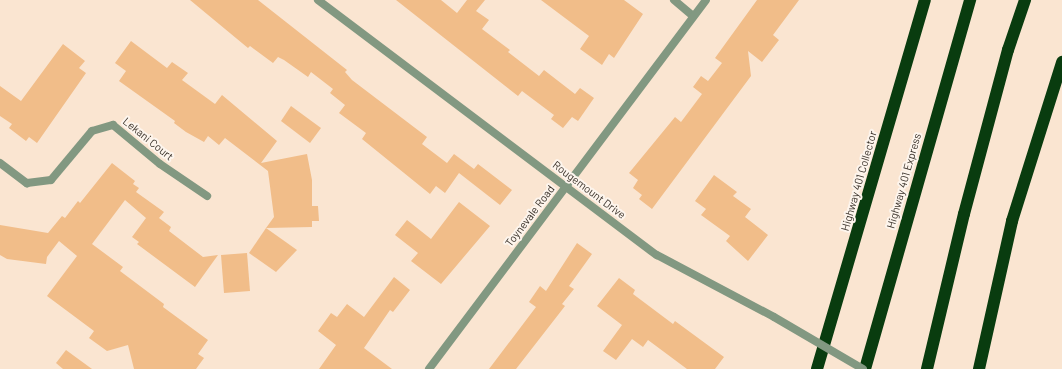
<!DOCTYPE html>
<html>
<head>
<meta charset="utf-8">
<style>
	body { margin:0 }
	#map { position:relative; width:1062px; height:369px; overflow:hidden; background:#fae5d1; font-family:Barlow,sans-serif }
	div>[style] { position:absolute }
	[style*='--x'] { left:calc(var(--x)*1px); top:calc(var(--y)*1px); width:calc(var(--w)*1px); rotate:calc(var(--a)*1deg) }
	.building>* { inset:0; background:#f1bd89 }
	.street>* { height:8px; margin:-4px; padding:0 4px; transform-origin:4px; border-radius:4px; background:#829881 }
	.highway>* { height:12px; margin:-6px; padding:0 6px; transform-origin:6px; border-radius:6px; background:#093c0f }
	.street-bridge>* { height:8px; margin:-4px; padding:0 4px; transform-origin:4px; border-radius:4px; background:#829881 }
	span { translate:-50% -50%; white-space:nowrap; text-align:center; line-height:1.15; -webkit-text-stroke:4px #fdf5ed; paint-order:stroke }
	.street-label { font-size:11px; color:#3b332b }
</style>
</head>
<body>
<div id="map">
	<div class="building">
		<i style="clip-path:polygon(190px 0,258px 0,347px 70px,345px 72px,352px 80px,427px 137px,422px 144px,447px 163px,454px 154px,474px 169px,478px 164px,512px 190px,500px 205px,459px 173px,445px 193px,436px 186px,430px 194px,362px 139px,366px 133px,339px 113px,345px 105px,330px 93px,333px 89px,311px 72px,308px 77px,284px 60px,278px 57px,273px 63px,250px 46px,248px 48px)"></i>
		<i style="clip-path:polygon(396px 0,441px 0,457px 13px,467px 0,485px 0,476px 11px,489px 20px,482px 29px,510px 50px,508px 52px,539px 76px,544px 70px,575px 94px,580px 88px,594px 98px,578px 121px,572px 117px,563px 128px,551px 119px,554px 115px,522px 91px,518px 96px)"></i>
		<i style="clip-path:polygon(541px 0,624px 0,643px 14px,614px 58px,609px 54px,602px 65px,580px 49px,589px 36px)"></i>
		<i style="clip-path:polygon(757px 0,799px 0,773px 35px,779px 40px,762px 62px,748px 51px,751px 76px,652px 209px,639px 199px,642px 195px,633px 188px,638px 180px,629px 173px,675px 117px,681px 122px,702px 94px,693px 87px,701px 76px,708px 81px,722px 63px,715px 58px)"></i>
		<i style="clip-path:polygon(131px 41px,167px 68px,172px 62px,188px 73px,182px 80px,215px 104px,222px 95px,277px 141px,261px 163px,307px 154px,312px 180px,312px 206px,318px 206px,319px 221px,312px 221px,312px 227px,266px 228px,274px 217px,268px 171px,225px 138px,219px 145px,208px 136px,204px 142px,186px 132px,174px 123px,175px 121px,119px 81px,126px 71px,115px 63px)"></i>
		<i style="clip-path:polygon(63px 44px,85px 61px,79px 68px,86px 73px,37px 143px,29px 137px,26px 141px,9px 128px,12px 124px,0 116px,0 86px,21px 101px)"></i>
		<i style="clip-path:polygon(291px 106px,321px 128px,310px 143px,281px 121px)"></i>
		<i style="clip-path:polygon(112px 163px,135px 181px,133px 184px,139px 188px,136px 192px,164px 212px,159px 218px,171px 227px,169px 231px,203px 257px,218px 255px,195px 287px,137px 244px,139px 242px,132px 237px,146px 218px,125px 200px,92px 244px,123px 267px,120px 271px,164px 304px,163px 307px,208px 340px,198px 354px,204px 358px,196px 369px,134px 369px,128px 345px,107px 351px,89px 338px,94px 331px,47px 296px,77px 256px,59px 241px,47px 257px,46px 264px,7px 259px,0 255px,0 225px,48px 233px,62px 216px,65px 218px,78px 201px,80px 203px)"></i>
		<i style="clip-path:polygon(714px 175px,737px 192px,733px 196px,751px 209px,745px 217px,768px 235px,748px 261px,726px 241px,730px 236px,701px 215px,706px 209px,695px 201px)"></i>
		<i style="clip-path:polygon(459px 202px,490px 226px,441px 284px,411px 261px,418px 253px,395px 235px,407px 220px,431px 239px)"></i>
		<i style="clip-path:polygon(266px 228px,297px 250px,276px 272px,249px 253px)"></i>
		<i style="clip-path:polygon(577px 243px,592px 254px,569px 286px,574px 289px,562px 304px,565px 306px,516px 369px,489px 369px,536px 307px,529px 302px,540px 286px,546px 291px)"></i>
		<i style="clip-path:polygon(247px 253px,250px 291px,224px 293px,221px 255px)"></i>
		<i style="clip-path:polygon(394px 277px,410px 290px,393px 312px,390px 310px,364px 348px,392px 369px,319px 369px,336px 345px,318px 331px,331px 313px,337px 317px,347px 304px,364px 317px)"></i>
		<i style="clip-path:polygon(619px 278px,635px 290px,633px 294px,673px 324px,675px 321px,724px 357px,715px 369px,687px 369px,648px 340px,643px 347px,632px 339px,616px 360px,603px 351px,622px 325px,597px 306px)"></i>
		<i style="clip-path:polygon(66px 350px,92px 369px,63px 369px,56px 363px)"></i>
	</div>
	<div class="street">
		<i style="--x:318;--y:0;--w:424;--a:37"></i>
		<i style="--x:657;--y:255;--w:132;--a:27.9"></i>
		<i style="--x:674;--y:0;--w:25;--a:40"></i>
		<i style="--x:0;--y:163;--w:34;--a:37"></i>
		<i style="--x:27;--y:183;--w:24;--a:-7"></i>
		<i style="--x:51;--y:180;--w:64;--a:-50.1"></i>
		<i style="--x:92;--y:131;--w:22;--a:-16"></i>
		<i style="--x:113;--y:125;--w:61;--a:39.7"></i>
		<i style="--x:160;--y:164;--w:57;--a:34.2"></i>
		<i style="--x:429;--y:369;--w:461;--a:-53.1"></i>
	</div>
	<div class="highway">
		<i style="--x:817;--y:369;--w:384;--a:-73.7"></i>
		<i style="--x:865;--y:369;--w:384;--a:-74.1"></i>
		<i style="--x:927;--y:369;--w:159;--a:-76.6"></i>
		<i style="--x:964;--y:214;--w:170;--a:-75"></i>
		<i style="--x:1008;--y:50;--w:53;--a:-71.2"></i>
		<i style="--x:979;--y:369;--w:152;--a:-77.4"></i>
		<i style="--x:1012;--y:221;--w:167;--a:-72.5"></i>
	</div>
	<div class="street-bridge">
		<i style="--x:774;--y:317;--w:103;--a:30.3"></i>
	</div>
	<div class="street-label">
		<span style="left:148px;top:139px;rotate:39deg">Lekani Court</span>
		<span style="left:859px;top:181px;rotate:-74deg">Highway 401 Collector</span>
		<span style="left:904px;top:181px;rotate:-74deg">Highway 401 Express</span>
		<span style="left:589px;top:190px;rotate:37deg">Rougemount Drive</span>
		<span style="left:530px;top:216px;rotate:-53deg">Toynevale Road</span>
	</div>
</div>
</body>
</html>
